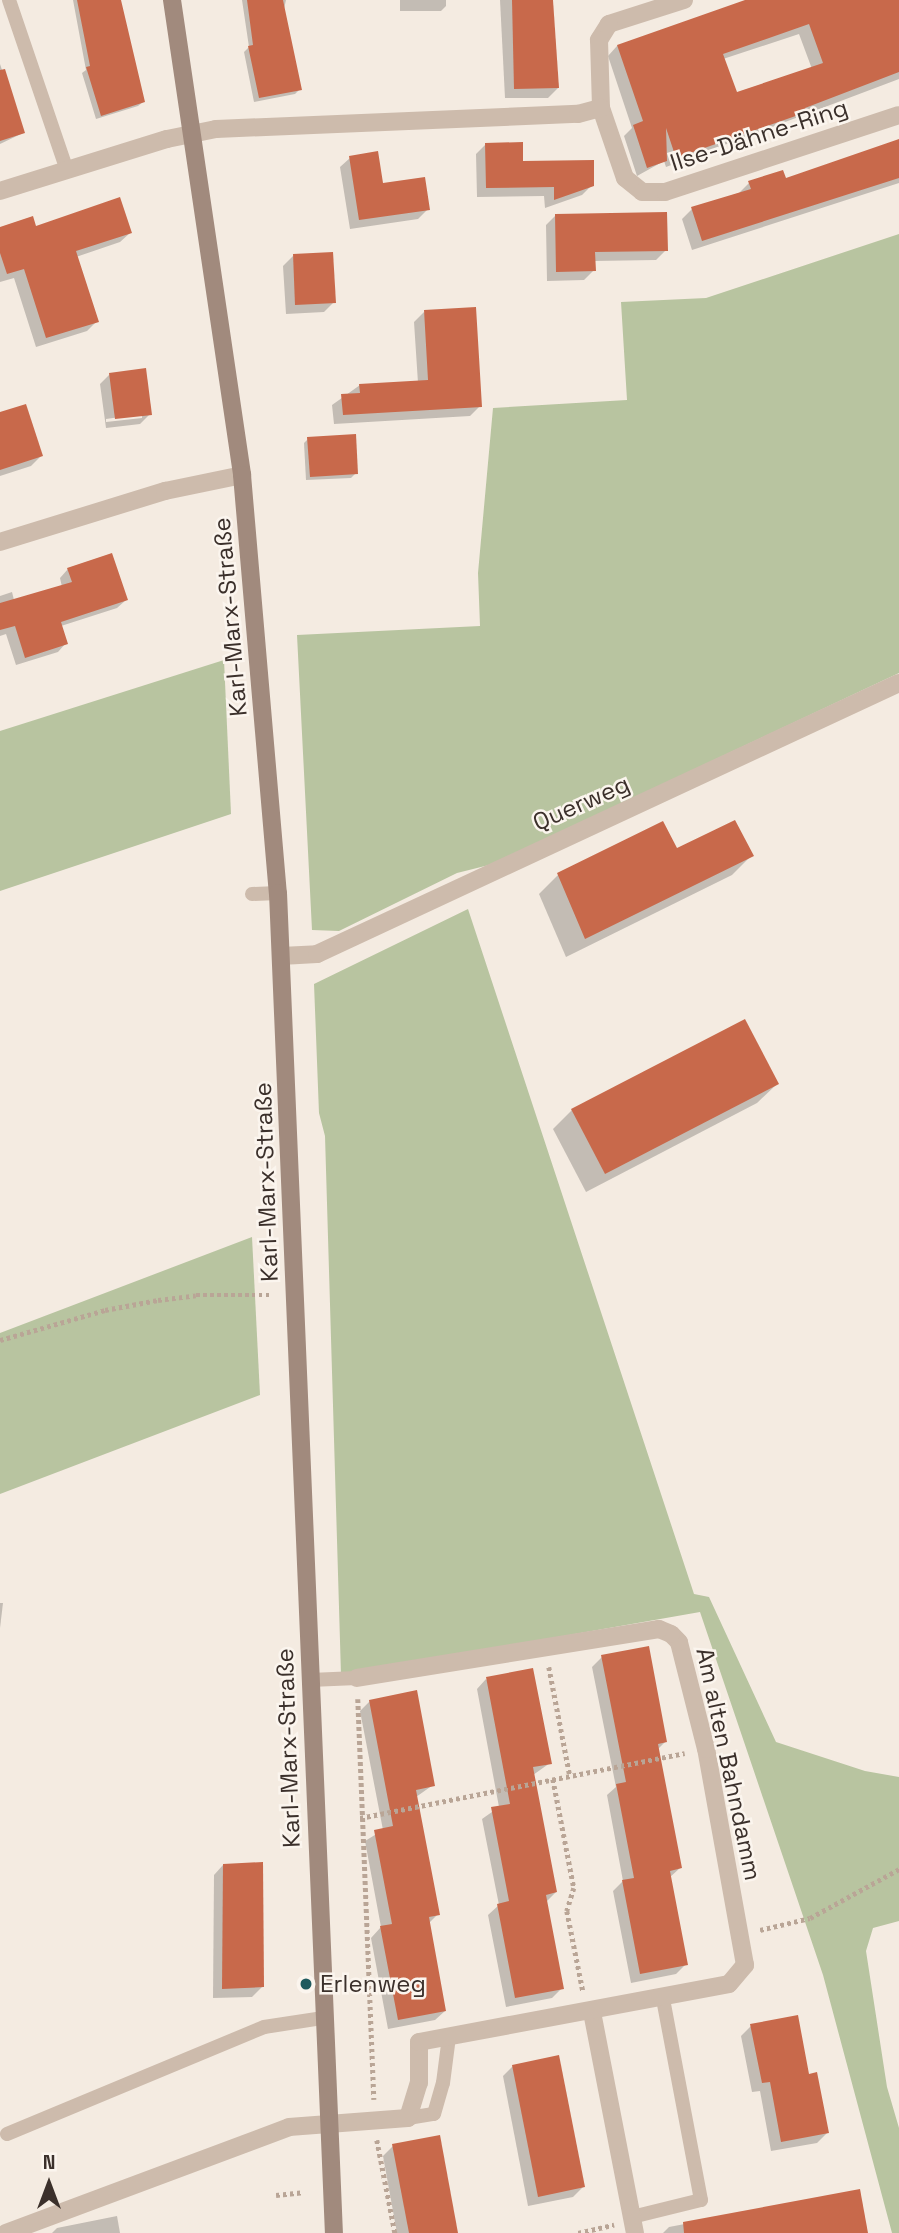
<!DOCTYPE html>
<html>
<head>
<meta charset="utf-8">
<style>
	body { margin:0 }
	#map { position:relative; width:899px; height:2233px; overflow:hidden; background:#f4ebe1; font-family:"Space Grotesk",sans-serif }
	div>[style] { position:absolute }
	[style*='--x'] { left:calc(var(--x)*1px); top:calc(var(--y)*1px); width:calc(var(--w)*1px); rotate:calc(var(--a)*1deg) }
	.green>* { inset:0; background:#b8c4a0 }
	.shadow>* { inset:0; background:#0003 }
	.building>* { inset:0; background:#c8694b }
	.path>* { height:4.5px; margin-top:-2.25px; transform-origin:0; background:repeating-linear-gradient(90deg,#b9a596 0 3.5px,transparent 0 7px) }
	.lane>* { height:14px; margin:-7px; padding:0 7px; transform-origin:7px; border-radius:7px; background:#cdbbac }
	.street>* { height:18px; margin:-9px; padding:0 9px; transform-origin:9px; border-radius:9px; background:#cdbbac }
	.secondary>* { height:18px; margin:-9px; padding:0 9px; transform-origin:9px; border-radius:9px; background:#a18a7d }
	.dots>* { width:19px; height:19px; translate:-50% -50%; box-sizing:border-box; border:4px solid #fbf5ee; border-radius:50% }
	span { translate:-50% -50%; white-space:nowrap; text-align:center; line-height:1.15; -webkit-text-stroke:5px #fbf5ee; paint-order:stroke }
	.street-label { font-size:24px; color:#3b302b }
	.poi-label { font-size:24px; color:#3b302b }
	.left { translate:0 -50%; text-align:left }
	.north { position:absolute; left:14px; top:2149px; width:70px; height:70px; -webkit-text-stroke:5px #fbf5ee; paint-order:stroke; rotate:0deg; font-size:19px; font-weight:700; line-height:28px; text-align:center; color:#3b302b }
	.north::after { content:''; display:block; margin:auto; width:24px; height:32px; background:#3b302b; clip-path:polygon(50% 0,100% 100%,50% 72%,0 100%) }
</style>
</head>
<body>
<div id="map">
	<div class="green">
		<i style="clip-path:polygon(899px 234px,899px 673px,493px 864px,457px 873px,339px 931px,312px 930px,297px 635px,480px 626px,478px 573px,493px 408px,627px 400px,621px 302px,706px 298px)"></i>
		<i style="clip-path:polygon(224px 660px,231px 814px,0 891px,0 731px)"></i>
		<i style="clip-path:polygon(468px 909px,694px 1594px,709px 1597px,776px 1742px,865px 1771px,899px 1777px,899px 1921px,873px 1928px,866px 1951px,887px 2087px,899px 2128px,899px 2233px,892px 2233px,823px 1975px,700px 1612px,341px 1675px,325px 1136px,319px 1113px,314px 984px)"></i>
		<i style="clip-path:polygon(252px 1237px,260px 1395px,0 1494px,0 1333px)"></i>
	</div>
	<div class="shadow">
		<i style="clip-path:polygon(73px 0,120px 0,143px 102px,138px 106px,96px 119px,82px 73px,86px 70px)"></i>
		<i style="clip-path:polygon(242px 0,286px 0,284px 9px,300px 89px,295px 94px,254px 102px,244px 52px,249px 47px)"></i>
		<i style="clip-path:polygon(400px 0,446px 0,446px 6px,441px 11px,400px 11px)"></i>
		<i style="clip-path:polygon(500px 0,552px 0,558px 88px,548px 98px,505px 98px)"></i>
		<i style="clip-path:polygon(evenodd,757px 0,899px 0,899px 79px,666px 167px,664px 161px,637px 176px,624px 136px,632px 128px,608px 56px,617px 46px,757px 0,799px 34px,812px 69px,735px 95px,723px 59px,799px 34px)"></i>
		<i style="clip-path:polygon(0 64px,23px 133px,0 144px)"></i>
		<i style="clip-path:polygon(899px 141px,899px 183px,692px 250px,682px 219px,692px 209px,739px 193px,749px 183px,785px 180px)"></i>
		<i style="clip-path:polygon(486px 144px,521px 163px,592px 185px,582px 195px,545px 208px,544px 196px,477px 197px,476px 154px)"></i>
		<i style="clip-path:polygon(350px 158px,381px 185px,428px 209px,418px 219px,350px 229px,340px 167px)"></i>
		<i style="clip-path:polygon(556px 215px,666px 250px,656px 260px,594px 261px,594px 270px,584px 280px,547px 281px,546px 225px)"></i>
		<i style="clip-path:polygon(35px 228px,130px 233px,120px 242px,76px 257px,97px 321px,87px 331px,36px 347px,14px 278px,0 282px,0 229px)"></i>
		<i style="clip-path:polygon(293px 256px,334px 302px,324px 312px,286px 314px,283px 266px)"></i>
		<i style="clip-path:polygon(424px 312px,480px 406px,470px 416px,334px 424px,332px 405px,360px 385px,418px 383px,414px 322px)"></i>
		<i style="clip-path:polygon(evenodd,110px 374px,150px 414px,140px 424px,106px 428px,100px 384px,110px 374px,142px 414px,142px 418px,106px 422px,106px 419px,142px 414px)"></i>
		<i style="clip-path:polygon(0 414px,41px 456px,31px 466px,0 476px)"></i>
		<i style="clip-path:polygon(308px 439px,356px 473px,351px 478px,306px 480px,304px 443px)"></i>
		<i style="clip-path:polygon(68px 569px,126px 600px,117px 608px,61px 626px,66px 643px,58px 652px,16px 665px,6px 634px,0 636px,0 596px,12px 592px,14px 600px,62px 587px,60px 578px)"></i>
		<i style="clip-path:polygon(752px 855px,732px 875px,566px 957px,539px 894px,558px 875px)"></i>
		<i style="clip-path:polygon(777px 1084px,757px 1103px,586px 1192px,553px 1129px,572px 1110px)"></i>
		<i style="clip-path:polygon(0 1603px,3px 1603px,0 1628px)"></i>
		<i style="clip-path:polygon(602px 1657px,666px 1741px,657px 1750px,680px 1868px,669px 1878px,686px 1964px,676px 1974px,631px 1983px,613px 1891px,623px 1881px,607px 1795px,616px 1787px,592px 1667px)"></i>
		<i style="clip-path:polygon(486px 1679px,550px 1763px,533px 1775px,556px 1892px,546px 1902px,562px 1988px,552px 1998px,506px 2007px,488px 1915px,499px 1905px,482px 1819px,499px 1807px,477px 1689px)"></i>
		<i style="clip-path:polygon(370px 1701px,433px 1785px,416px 1797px,438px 1914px,428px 1924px,445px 2011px,435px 2020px,388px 2029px,371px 1938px,381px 1927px,365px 1841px,383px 1830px,360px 1711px)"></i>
		<i style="clip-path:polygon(223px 1865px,262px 1987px,252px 1997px,213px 1998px,214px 1875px)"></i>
		<i style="clip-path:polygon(751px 2026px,808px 2076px,827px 2133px,817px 2143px,771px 2151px,760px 2091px,752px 2092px,741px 2036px)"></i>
		<i style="clip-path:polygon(513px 2066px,583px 2187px,573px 2197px,528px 2206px,503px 2076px)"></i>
		<i style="clip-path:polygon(393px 2146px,457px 2233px,397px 2233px,383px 2156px)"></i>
		<i style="clip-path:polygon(859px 2191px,865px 2233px,663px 2233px,669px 2227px)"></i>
		<i style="clip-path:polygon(117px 2216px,120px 2233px,52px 2233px,57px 2228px)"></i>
	</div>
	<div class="building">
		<i style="clip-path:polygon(77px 0,121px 0,145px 102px,101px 116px,86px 67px,90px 66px)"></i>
		<i style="clip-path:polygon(247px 0,283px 0,302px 90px,259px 98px,248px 46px,253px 45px)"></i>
		<i style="clip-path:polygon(512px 0,553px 0,559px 88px,514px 89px)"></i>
		<i style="clip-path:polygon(evenodd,745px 0,899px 0,899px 72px,805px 108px,807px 112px,676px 158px,666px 128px,667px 161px,647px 168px,633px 125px,643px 121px,617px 45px,745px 0,809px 24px,823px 63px,737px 92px,723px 54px,809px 24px)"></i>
		<i style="clip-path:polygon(5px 69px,25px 133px,0 141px,0 70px)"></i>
		<i style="clip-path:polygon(899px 139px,899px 178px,702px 241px,691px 207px,751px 189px,748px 181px,783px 170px,786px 178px)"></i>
		<i style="clip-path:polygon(523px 142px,523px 161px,594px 160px,594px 186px,554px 200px,554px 187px,486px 188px,485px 143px)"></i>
		<i style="clip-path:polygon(378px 151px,383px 183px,425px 177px,430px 210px,359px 220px,349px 156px)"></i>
		<i style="clip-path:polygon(120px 197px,132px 233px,76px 251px,99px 322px,46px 338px,24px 269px,7px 274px,0 253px,0 227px,33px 216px,36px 226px)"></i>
		<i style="clip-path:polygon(667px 212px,668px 251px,595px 252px,596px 271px,556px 272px,555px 214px)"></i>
		<i style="clip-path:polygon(333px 252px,336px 303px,295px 305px,293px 254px)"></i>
		<i style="clip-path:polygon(476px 307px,482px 407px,343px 415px,341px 394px,360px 393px,359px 384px,428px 380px,424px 310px)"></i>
		<i style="clip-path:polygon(146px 368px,152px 415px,115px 419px,109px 373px)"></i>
		<i style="clip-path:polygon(26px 404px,43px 456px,0 470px,0 412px)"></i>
		<i style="clip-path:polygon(356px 434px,358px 474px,310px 477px,307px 437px)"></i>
		<i style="clip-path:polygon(112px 553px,128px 600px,61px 622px,68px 644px,25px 658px,15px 626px,0 630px,0 603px,72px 582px,67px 568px)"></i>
		<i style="clip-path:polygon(735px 820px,754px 856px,585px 939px,557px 873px,663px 821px,677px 848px)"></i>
		<i style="clip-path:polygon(745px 1019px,779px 1084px,605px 1174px,571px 1109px)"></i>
		<i style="clip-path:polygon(649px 1646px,667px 1742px,658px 1744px,682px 1868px,670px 1871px,688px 1965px,640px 1974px,622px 1880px,634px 1878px,616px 1784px,626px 1782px,601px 1655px)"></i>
		<i style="clip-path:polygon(533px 1668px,552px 1764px,533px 1767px,557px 1892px,546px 1895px,564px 1989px,515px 1998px,497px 1904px,509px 1901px,491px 1807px,510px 1804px,486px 1677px)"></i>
		<i style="clip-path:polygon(417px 1690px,435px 1786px,416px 1790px,440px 1915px,429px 1917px,446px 2011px,398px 2020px,380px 1926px,392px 1924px,374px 1830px,393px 1826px,369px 1700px)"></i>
		<i style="clip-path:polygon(263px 1862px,264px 1987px,222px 1989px,223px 1864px)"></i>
		<i style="clip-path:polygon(798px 2015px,809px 2074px,817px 2072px,829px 2133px,781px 2142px,770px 2082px,762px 2083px,750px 2024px)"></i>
		<i style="clip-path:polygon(559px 2055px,585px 2187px,538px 2197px,512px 2065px)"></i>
		<i style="clip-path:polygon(440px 2135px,458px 2233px,409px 2233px,392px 2144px)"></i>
		<i style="clip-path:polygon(860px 2189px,868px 2233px,684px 2233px,683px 2222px)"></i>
	</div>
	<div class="path">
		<i style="--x:0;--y:1340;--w:109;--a:-15.9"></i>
		<i style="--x:105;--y:1310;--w:54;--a:-10.7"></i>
		<i style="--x:158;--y:1300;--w:38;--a:-7"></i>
		<i style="--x:196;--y:1295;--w:73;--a:0"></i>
		<i style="--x:549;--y:1667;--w:111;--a:79.1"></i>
		<i style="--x:358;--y:1699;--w:401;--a:87.7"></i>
		<i style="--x:553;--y:1779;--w:111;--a:79.1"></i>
		<i style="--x:574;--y:1888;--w:24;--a:107"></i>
		<i style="--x:567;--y:1911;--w:82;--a:78.7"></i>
		<i style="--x:360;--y:1818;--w:331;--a:-11.3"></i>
		<i style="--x:760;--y:1930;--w:51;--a:-13.5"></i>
		<i style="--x:810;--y:1918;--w:102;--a:-28.8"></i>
		<i style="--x:377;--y:2140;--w:95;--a:79"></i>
		<i style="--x:276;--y:2195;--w:27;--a:-6"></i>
		<i style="--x:578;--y:2233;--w:37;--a:-13"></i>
	</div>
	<div class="lane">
		<i style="--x:9;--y:0;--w:180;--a:71.2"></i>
		<i style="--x:252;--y:894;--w:26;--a:-2"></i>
		<i style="--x:310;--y:1680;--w:47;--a:-2.4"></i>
		<i style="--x:408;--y:2118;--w:26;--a:-9"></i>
		<i style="--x:434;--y:2114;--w:32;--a:-74"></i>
		<i style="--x:443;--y:2083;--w:46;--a:-82.6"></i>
		<i style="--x:7;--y:2134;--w:278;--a:-22.6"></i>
		<i style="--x:264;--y:2027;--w:60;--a:-8.7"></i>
		<i style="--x:632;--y:2217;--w:71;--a:-13.8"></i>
		<i style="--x:701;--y:2200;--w:206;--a:-100.7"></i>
	</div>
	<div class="street">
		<i style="--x:684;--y:0;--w:79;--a:162.3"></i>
		<i style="--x:609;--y:24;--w:19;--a:122"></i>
		<i style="--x:599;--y:40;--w:68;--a:88.3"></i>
		<i style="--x:601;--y:108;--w:74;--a:71.1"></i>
		<i style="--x:625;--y:178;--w:22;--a:39"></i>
		<i style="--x:642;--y:192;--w:23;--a:0"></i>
		<i style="--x:665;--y:192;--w:246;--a:-18.2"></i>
		<i style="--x:0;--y:191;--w:175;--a:-17.3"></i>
		<i style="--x:167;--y:139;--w:50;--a:-11.5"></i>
		<i style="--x:216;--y:129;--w:362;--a:-2.4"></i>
		<i style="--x:578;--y:114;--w:24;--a:-15"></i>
		<i style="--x:0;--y:542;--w:173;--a:-17.2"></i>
		<i style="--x:165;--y:491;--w:79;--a:-11.7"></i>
		<i style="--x:281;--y:956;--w:36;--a:-3"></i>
		<i style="--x:317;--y:954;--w:642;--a:-24.97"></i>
		<i style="--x:592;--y:2012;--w:225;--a:79"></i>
		<i style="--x:6;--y:2233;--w:302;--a:-20.5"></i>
		<i style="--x:289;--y:2127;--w:119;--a:-4.3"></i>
		<i style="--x:408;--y:2118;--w:37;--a:-73"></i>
		<i style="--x:419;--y:2083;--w:41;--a:-90"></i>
		<i style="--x:419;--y:2042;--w:315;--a:-10.6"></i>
		<i style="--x:729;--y:1984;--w:25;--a:-50"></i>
		<i style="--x:745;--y:1965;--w:219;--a:-100.2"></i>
		<i style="--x:706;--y:1749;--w:110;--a:-104.2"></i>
		<i style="--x:679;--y:1642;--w:11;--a:-135"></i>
		<i style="--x:671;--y:1634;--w:13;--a:-157"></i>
		<i style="--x:659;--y:1629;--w:306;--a:170.8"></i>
	</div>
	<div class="secondary">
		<i style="--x:172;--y:0;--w:480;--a:81.6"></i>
		<i style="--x:242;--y:475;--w:420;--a:85.1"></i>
		<i style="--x:278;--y:893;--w:1341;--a:87.61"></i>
	</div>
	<div class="dots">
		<i style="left:306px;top:1984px;background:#1f5a5e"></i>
	</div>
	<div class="street-label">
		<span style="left:759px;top:135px;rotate:-18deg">Ilse-Dähne-Ring</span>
		<span style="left:230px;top:617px;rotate:-95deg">Karl-Marx-Straße</span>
		<span style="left:581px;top:803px;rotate:-24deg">Querweg</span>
		<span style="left:266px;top:1182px;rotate:-92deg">Karl-Marx-Straße</span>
		<span style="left:288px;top:1748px;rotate:-92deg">Karl-Marx-Straße</span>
		<span style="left:729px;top:1764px;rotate:78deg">Am alten Bahndamm</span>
	</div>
	<div class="poi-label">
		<span class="left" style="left:320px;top:1984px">Erlenweg</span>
	</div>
	<div class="north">N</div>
</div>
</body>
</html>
